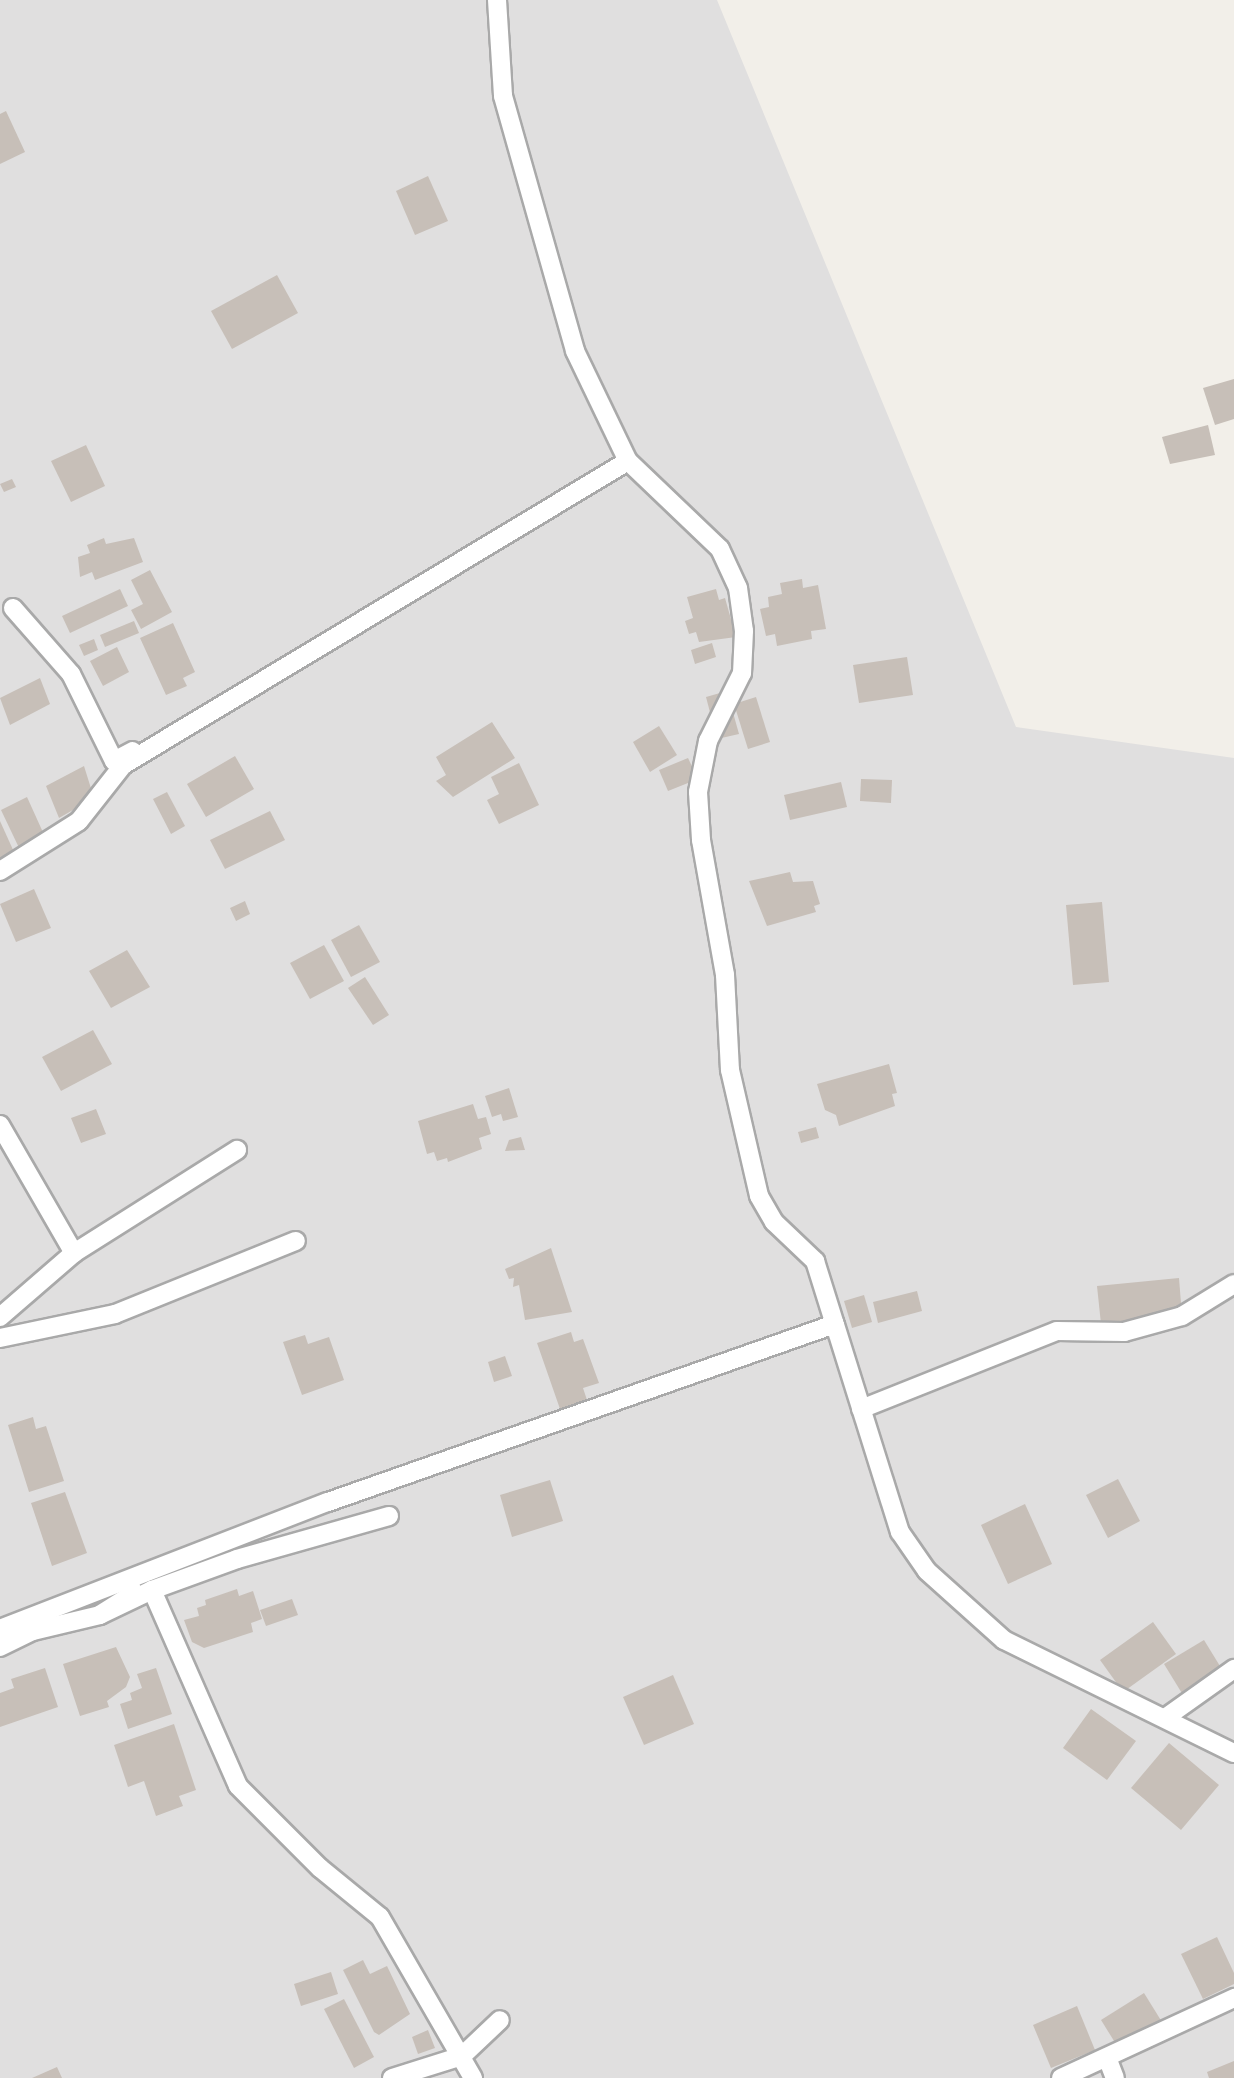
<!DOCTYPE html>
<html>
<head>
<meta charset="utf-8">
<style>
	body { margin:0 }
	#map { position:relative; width:1234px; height:2078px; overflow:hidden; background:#f2efe9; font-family:"Nunito Sans",sans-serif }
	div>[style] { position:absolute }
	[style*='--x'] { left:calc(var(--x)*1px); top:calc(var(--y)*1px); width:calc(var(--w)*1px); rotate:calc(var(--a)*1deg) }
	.residential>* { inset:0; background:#e0dfdf }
	.building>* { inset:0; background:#c7bfb8 }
	.roads { filter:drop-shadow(2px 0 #a9a9a9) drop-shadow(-2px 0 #a9a9a9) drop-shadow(0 2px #a9a9a9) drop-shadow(0 -2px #a9a9a9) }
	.street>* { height:18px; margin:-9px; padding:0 9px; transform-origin:9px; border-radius:9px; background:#fff }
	span { translate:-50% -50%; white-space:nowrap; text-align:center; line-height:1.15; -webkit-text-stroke:5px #fff; paint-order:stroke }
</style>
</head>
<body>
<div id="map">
	<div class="residential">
		<i style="clip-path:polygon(0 0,717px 0,1016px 727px,1234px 758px,1234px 2078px,0 2078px)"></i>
	</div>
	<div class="building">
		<i style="clip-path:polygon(6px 111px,25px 152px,0 164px,0 114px)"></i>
		<i style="clip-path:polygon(428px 176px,448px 221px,415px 235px,396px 191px)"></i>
		<i style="clip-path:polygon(277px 275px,298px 313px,232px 349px,211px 311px)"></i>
		<i style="clip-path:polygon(1234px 379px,1234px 419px,1215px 425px,1203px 388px)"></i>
		<i style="clip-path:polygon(1208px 425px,1215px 455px,1170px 464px,1162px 437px)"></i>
		<i style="clip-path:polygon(86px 445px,105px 486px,71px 502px,51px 461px)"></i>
		<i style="clip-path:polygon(12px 479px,16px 487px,4px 492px,0 484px)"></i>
		<i style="clip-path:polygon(104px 538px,106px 544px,134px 538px,143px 562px,95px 580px,92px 572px,80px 577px,78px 557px,90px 553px,87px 545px)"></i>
		<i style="clip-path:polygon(150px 570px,172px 612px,141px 629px,131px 610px,143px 604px,131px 580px)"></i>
		<i style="clip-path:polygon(802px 579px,803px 588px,818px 585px,826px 629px,811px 631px,812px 639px,777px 646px,775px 634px,766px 636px,760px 609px,769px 607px,768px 597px,782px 594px,780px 583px)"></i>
		<i style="clip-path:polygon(120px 589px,128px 606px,70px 633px,62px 616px)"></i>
		<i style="clip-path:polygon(716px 589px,719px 600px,725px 598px,736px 637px,699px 642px,696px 632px,689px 634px,685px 621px,693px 618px,687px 597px)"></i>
		<i style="clip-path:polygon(134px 621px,139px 633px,105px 647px,100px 635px)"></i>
		<i style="clip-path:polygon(173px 623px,195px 672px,183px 678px,187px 686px,166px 695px,140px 638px)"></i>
		<i style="clip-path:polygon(94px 639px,98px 650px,84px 656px,79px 645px)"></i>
		<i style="clip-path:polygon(712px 643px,716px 657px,695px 664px,691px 650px)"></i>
		<i style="clip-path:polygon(117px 647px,129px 672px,103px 686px,90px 661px)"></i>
		<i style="clip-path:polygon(907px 657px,913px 695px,859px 703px,853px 665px)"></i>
		<i style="clip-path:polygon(40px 678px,50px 704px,10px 725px,0 698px)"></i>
		<i style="clip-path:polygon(727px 691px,739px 734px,717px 739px,706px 697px)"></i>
		<i style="clip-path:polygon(756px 697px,770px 742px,748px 749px,734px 704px)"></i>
		<i style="clip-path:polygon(492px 722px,515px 758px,453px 797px,436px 781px,446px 775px,436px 757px)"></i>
		<i style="clip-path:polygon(659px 726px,677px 755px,650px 772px,633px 742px)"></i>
		<i style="clip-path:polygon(235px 756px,254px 789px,206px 817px,187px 784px)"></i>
		<i style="clip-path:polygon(688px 758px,698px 779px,668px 791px,659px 770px)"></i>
		<i style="clip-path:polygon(519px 763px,539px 805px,499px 824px,487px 800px,499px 794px,491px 777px)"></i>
		<i style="clip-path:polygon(84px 766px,94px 798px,59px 818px,46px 786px)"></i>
		<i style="clip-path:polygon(861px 779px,892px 780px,891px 803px,860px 801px)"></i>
		<i style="clip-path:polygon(841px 782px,847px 807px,790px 820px,784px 795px)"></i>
		<i style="clip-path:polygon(167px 792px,185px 826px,171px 834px,153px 799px)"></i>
		<i style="clip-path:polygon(27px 797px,46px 839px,21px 852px,1px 810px)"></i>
		<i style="clip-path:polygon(270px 811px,285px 840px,225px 869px,210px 840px)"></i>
		<i style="clip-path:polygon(0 821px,14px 852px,0 859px)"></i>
		<i style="clip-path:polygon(790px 872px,793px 882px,813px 881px,820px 904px,814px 906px,816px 912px,767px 926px,749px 881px)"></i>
		<i style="clip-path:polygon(34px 889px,51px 928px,16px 942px,0 904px)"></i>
		<i style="clip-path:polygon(245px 901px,250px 914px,236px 921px,230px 908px)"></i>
		<i style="clip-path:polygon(1102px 902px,1109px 982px,1073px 985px,1066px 905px)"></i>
		<i style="clip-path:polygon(359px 925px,380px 962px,351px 977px,331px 940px)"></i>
		<i style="clip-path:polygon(324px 945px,344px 981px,310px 999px,290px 963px)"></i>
		<i style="clip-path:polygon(127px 950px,150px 987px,111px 1008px,89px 971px)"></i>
		<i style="clip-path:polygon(365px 977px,389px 1015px,373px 1025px,348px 988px)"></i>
		<i style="clip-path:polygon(93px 1030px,112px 1064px,61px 1091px,42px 1057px)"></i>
		<i style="clip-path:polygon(889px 1064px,897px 1093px,892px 1094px,895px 1106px,839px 1126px,836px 1115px,825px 1110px,817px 1084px)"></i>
		<i style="clip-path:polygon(509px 1088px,518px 1117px,503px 1121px,501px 1114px,492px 1117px,485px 1096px)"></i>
		<i style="clip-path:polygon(473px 1104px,478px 1119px,486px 1117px,491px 1134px,479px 1138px,482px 1149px,448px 1162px,447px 1158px,437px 1161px,434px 1152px,427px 1154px,418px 1121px)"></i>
		<i style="clip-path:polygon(96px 1109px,106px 1134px,81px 1143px,71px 1118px)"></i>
		<i style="clip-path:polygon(816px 1127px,819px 1138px,801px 1143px,798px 1132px)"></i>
		<i style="clip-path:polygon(521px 1137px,525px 1150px,505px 1151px,509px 1140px)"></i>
		<i style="clip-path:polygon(551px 1248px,572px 1312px,525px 1320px,519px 1285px,513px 1287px,514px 1278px,509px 1279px,505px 1269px)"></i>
		<i style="clip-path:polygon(1179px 1278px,1182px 1316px,1101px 1324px,1097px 1286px)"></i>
		<i style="clip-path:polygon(917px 1291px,922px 1311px,878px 1323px,873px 1302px)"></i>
		<i style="clip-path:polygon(864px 1295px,872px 1322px,852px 1328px,844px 1301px)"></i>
		<i style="clip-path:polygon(571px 1332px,574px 1342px,583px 1339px,599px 1383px,583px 1388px,587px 1400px,560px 1409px,537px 1343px)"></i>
		<i style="clip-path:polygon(305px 1335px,308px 1344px,329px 1337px,344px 1380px,302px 1395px,283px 1342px)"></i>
		<i style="clip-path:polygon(505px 1356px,512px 1376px,494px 1382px,488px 1362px)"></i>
		<i style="clip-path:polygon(33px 1417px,36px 1429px,46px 1426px,64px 1481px,29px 1492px,8px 1425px)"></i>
		<i style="clip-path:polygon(1118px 1479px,1140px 1521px,1108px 1538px,1086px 1495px)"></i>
		<i style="clip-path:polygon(550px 1480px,563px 1521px,512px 1537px,500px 1495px)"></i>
		<i style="clip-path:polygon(65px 1492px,87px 1553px,52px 1566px,31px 1503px)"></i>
		<i style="clip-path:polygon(1025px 1504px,1052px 1564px,1008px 1584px,981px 1525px)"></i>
		<i style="clip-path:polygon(237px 1589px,239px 1596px,253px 1591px,262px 1619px,251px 1623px,253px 1632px,204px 1648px,192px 1642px,184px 1620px,199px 1616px,197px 1608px,206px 1605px,205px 1600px)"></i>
		<i style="clip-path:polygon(292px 1599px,298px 1615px,266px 1626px,260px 1610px)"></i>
		<i style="clip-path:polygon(1153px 1622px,1176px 1654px,1123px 1692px,1100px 1660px)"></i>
		<i style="clip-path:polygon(1204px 1640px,1223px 1671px,1183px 1695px,1164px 1664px)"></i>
		<i style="clip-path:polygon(116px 1647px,130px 1677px,126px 1687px,107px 1701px,109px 1707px,80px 1716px,63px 1664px)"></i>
		<i style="clip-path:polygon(45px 1668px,58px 1707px,0 1727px,0 1693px,14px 1688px,11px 1679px)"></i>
		<i style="clip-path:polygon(156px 1668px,172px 1714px,128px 1729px,120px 1704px,132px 1700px,130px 1693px,142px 1688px,137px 1674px)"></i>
		<i style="clip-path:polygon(673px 1675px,694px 1724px,644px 1745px,623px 1697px)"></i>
		<i style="clip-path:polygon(1091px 1709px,1136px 1741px,1107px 1780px,1063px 1748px)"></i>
		<i style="clip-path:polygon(174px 1724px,196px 1790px,179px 1796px,183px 1806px,156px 1816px,144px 1781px,128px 1787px,114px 1745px)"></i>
		<i style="clip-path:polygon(1169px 1743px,1219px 1785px,1181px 1830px,1131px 1788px)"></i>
		<i style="clip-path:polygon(1217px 1937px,1234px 1973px,1234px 1984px,1203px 1999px,1181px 1954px)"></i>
		<i style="clip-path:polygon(363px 1960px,370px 1974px,387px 1966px,410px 2014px,379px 2035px,374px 2032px,343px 1970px)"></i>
		<i style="clip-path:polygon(331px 1972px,338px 1994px,301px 2006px,294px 1984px)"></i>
		<i style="clip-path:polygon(1144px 1993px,1162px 2022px,1119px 2049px,1101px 2020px)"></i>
		<i style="clip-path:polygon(344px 1999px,374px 2057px,354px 2068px,324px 2009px)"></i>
		<i style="clip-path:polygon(1077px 2006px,1095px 2050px,1051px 2068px,1033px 2025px)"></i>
		<i style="clip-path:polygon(428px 2030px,435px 2048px,418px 2054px,412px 2037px)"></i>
		<i style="clip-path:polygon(1234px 2061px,1234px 2078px,1209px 2078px,1207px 2072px)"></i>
		<i style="clip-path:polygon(57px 2067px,62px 2078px,32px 2078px)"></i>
	</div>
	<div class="roads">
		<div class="street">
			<i style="--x:497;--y:0;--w:96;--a:86.4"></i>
			<i style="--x:503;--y:96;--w:265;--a:74.2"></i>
			<i style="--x:575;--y:351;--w:122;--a:64.3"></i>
			<i style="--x:628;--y:461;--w:127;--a:43.7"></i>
			<i style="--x:720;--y:549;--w:43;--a:65.2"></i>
			<i style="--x:738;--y:588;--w:43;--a:82.1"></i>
			<i style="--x:744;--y:631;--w:42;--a:92.7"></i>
			<i style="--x:742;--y:673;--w:76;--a:116.6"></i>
			<i style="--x:708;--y:741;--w:52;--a:101.1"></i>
			<i style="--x:698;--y:792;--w:48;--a:86.4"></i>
			<i style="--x:701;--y:840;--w:137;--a:79.9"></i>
			<i style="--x:725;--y:975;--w:95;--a:87"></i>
			<i style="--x:730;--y:1070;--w:129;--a:77"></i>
			<i style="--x:759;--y:1196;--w:30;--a:60"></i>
			<i style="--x:774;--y:1222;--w:57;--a:43.6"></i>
			<i style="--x:815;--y:1261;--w:284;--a:72.6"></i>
			<i style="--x:900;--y:1532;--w:47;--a:55.3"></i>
			<i style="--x:927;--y:1571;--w:103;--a:41.9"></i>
			<i style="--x:1004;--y:1640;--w:256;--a:26.2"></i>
			<i style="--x:13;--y:608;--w:88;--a:48.7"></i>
			<i style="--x:71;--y:674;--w:97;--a:63.7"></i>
			<i style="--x:114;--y:761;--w:21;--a:-28"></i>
			<i style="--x:0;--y:871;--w:93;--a:-32.3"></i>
			<i style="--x:79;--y:821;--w:71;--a:-51.8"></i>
			<i style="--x:123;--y:765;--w:589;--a:-31.05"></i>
			<i style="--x:0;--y:1125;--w:148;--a:60"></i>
			<i style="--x:0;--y:1317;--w:98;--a:-40.9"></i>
			<i style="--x:74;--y:1253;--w:193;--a:-32.3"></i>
			<i style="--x:0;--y:1338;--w:117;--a:-11.8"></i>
			<i style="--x:115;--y:1314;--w:195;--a:-22"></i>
			<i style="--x:861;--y:1409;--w:211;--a:-21.7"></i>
			<i style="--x:1057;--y:1331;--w:67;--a:0.9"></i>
			<i style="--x:1124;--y:1332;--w:60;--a:-15.4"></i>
			<i style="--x:1182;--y:1316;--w:61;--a:-31.6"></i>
			<i style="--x:129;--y:1580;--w:15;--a:74"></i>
			<i style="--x:133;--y:1594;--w:39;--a:148"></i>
			<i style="--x:100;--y:1615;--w:58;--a:-25.7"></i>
			<i style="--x:152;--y:1590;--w:90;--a:-20"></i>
			<i style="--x:237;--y:1559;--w:158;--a:-15.8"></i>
			<i style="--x:152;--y:1590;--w:214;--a:66.3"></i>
			<i style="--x:238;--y:1786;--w:116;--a:45"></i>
			<i style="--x:320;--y:1868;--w:77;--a:39.2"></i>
			<i style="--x:380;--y:1917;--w:186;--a:60"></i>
			<i style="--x:0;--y:1629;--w:352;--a:-21.2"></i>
			<i style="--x:328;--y:1502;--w:537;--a:-19.35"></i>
			<i style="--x:0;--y:1647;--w:37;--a:-26"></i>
			<i style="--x:33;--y:1631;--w:69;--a:-13.4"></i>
			<i style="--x:1165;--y:1718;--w:85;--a:-35.4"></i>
			<i style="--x:1108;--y:2060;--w:19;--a:69"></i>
			<i style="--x:392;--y:2078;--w:73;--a:-17.4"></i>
			<i style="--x:462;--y:2056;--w:52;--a:-43.5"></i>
			<i style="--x:1061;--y:2078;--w:191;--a:-24.8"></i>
		</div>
	</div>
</div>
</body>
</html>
